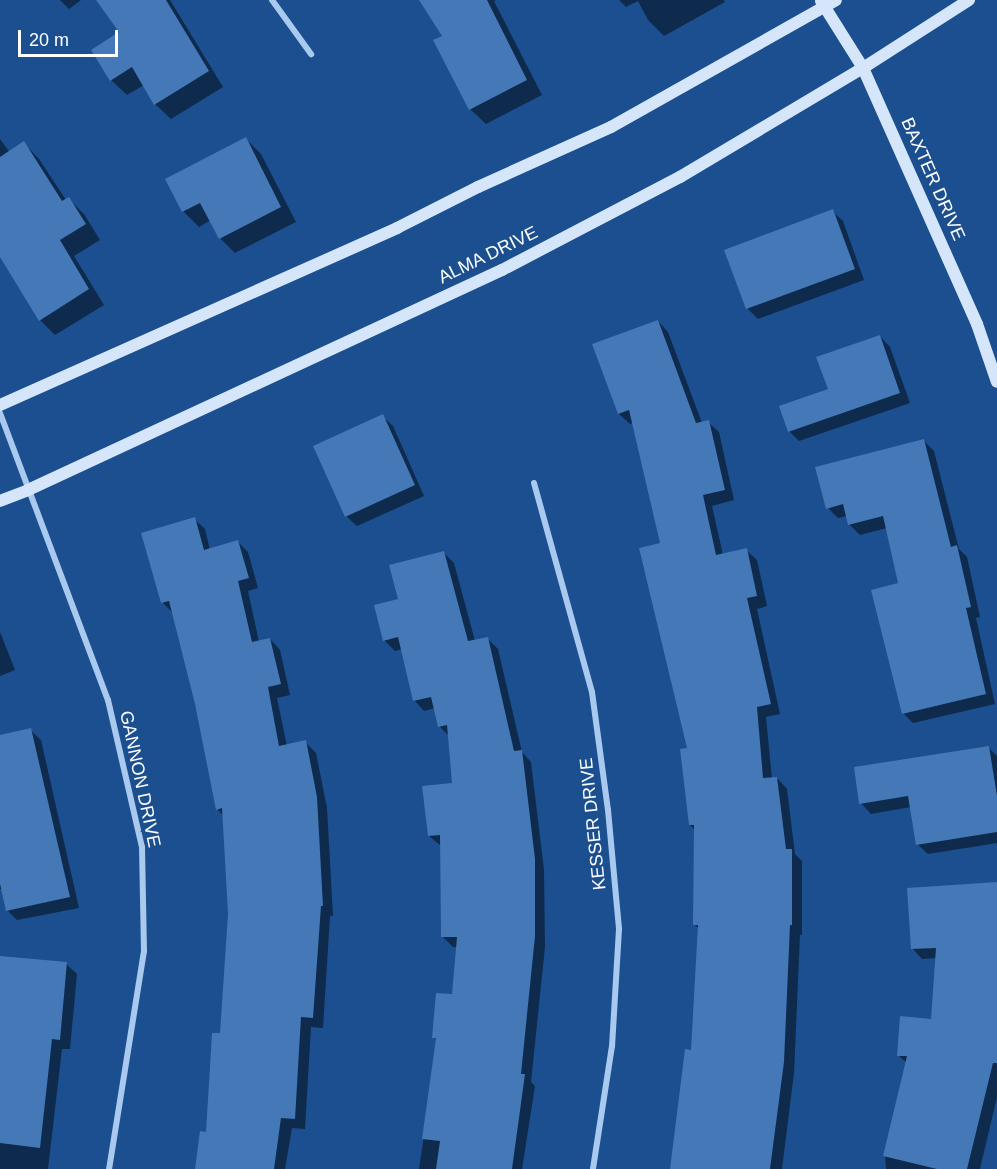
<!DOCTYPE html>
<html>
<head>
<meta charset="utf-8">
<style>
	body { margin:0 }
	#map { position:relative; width:997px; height:1169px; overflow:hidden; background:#1b4f8f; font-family:Arial,sans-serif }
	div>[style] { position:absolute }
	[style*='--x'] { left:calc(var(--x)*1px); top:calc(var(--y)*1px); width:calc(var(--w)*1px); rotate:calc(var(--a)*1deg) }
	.shadow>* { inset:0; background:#0007 }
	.building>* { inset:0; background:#4478b7 }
	.street>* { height:6px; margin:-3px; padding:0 3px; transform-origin:3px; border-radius:3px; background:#a9c9ee }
	.secondary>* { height:12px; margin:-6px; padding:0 6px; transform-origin:6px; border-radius:6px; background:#d6e6fa }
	span { translate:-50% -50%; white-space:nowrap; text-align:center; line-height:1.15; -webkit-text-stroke:4.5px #1b4f8f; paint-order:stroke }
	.street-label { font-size:18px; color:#fff }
	.scale { position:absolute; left:18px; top:30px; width:100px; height:27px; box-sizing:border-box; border:3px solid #fff; border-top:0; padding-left:8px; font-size:18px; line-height:21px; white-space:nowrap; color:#fff; -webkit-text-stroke:4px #1b4f8f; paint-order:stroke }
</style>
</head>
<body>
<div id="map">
	<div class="shadow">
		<i style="clip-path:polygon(60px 0,81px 0,69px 9px)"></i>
		<i style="clip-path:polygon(98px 0,170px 0,223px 87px,171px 119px,155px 104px,144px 85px,127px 95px,111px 80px,121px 33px)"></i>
		<i style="clip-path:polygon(421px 0,496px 0,494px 1px,542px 95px,486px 124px,470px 109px,444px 36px)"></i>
		<i style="clip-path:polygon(619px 0,724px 0,725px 2px,664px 36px,648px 20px,638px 1px,626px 7px)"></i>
		<i style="clip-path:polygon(0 139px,10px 153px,24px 143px,39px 159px,66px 200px,69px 199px,84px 214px,100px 240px,74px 256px,104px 305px,55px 335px,40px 320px,0 254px)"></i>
		<i style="clip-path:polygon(246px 139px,261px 154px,296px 222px,235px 253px,220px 238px,211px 220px,199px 227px,183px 211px)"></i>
		<i style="clip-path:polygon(832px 211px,843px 221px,864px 280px,758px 319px,748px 309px,726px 251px)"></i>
		<i style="clip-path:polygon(658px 321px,668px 332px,702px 423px,708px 422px,719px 432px,734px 500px,712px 506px,723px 555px,746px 550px,757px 560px,767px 606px,757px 609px,780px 714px,766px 717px,772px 779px,777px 778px,787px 789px,795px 854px,802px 861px,802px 935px,800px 935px,794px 1073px,782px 1169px,670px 1169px,692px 1052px,699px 929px,695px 925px,695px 830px,690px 825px,689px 750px,661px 544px,633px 423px,630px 424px,619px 414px,594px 345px)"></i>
		<i style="clip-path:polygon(880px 336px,890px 347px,910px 403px,799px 441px,789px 431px)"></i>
		<i style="clip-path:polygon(382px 416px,393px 426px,424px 496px,357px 526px,346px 516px)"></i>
		<i style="clip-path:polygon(924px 441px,934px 451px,959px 549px,967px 557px,980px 617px,976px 618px,995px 704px,913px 723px,903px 713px,900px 585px,887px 528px,860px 535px,850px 525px,847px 516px,838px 518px,828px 508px)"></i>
		<i style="clip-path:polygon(194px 519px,205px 529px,210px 550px,238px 542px,248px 552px,258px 588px,248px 591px,259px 642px,270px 639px,280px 650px,290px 695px,277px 698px,287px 746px,305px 742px,316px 753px,327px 808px,333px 916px,330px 916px,323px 1028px,311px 1027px,305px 1129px,292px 1128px,285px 1169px,196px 1169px,207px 1133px,222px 1035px,229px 914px,224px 816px,217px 809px,197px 704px,173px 613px,163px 603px)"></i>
		<i style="clip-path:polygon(444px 553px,454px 563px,475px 641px,487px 638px,498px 649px,522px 752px,531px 762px,544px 870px,545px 947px,531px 1082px,535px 1086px,522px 1169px,419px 1169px,438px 1041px,434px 1037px,453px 996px,457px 947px,453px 947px,442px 936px,441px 846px,429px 836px,454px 784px,449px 736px,440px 727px,435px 708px,424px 711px,414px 700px,402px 649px,395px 651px,384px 640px,400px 600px)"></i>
		<i style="clip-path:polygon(0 632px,15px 670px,0 676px)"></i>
		<i style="clip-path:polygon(30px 730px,41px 740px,79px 908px,17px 920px,7px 910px,3px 889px,0 889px,0 737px)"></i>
		<i style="clip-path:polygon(988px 747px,997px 756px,997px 843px,928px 854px,917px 844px,911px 807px,871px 814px,861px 803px)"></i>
		<i style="clip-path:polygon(997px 884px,997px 1097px,980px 1169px,886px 1169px,885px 1152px,907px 1063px,898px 1055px,932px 1020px,937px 958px,922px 959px,912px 948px)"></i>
		<i style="clip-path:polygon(0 958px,66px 964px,77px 974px,70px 1049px,62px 1049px,48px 1169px,0 1169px)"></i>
	</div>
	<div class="building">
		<i style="clip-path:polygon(96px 0,166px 0,209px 71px,154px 105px,132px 67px,110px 81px,91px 50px,119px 32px)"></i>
		<i style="clip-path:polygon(419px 0,487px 0,527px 80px,469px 110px,433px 40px,442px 36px)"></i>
		<i style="clip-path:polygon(246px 137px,281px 207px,219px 239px,200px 203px,182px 212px,165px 179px)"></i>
		<i style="clip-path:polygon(24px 141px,62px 201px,69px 197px,86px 224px,60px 240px,89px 289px,39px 321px,0 257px,0 157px)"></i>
		<i style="clip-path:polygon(833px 209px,855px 269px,746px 309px,724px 250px)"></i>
		<i style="clip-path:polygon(658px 320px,696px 423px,709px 420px,725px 490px,703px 495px,716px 555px,747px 548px,757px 596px,747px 598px,771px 704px,757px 707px,763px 778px,777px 777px,786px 849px,792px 849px,792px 925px,790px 925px,784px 1062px,770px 1169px,670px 1169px,685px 1049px,691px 1050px,698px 925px,693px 925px,694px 825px,689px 825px,680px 749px,687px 748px,639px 548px,660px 543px,629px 410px,618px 414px,592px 344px)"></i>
		<i style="clip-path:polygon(880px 335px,900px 393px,788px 432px,779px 406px,828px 389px,816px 357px)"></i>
		<i style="clip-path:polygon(383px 414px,415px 485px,345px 517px,313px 446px)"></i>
		<i style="clip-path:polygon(924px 439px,951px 547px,957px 545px,971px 607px,966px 608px,986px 694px,902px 714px,871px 590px,898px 583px,883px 516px,848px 525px,843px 504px,826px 509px,815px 467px)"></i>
		<i style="clip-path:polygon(195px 517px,204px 550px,238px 540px,249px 578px,238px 581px,252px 642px,270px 638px,281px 684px,268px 687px,279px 746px,306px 740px,317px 797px,323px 906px,321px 906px,313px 1018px,301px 1017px,295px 1119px,281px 1118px,274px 1169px,195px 1169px,200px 1131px,206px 1132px,212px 1033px,220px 1033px,228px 914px,222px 808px,216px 810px,195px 704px,169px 601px,161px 603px,141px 533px)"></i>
		<i style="clip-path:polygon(444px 551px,468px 641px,488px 637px,514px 751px,522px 750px,535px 859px,535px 936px,521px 1074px,525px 1074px,512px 1169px,436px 1169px,440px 1141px,422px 1139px,436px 1038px,432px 1038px,436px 993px,452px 994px,457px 937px,441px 937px,440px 835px,428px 836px,422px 786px,452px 783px,447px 725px,438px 727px,431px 697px,413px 701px,398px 637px,383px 641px,374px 605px,398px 599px,389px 565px)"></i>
		<i style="clip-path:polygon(31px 728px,70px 897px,6px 911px,0 884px,0 735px)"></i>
		<i style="clip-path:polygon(989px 746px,997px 796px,997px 832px,916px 845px,908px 796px,859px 804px,854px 767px)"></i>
		<i style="clip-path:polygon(997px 882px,997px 1063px,993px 1063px,967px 1169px,937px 1169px,883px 1156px,907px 1056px,897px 1056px,900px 1016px,931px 1019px,936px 948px,911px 949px,907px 888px)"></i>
		<i style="clip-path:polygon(0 956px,67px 962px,60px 1040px,52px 1039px,40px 1148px,0 1143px)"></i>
	</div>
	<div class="street">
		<i style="--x:272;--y:0;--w:67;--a:54.2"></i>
		<i style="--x:0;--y:413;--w:307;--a:69.4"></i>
		<i style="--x:108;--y:700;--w:151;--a:77"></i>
		<i style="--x:142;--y:847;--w:104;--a:88.9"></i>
		<i style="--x:144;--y:951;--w:221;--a:99.1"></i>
		<i style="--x:534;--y:483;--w:217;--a:74.5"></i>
		<i style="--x:592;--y:692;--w:119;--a:82.3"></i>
		<i style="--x:608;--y:810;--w:120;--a:84.7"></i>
		<i style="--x:619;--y:929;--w:117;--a:93.4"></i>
		<i style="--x:612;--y:1046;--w:124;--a:98.8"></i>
	</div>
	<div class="secondary">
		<i style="--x:821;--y:1;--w:79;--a:57.9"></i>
		<i style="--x:863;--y:68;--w:280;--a:66"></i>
		<i style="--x:977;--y:324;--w:61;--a:71"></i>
		<i style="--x:0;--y:405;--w:435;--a:-24"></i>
		<i style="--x:397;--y:228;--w:91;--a:-26.8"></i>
		<i style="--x:478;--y:187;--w:146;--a:-24.3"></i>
		<i style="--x:611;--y:127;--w:258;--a:-29.4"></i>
		<i style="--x:0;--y:501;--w:30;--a:-21"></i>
		<i style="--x:28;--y:490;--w:523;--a:-24.9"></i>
		<i style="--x:502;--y:270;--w:201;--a:-27.6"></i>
		<i style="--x:680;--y:177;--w:213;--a:-30.8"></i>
		<i style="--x:863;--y:68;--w:126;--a:-32.7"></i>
	</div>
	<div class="street-label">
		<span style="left:933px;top:179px;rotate:66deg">BAXTER DRIVE</span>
		<span style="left:488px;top:255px;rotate:-26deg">ALMA DRIVE</span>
		<span style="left:140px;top:779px;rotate:78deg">GANNON DRIVE</span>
		<span style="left:593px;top:824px;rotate:-96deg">KESSER DRIVE</span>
	</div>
	<div class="scale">20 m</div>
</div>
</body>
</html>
